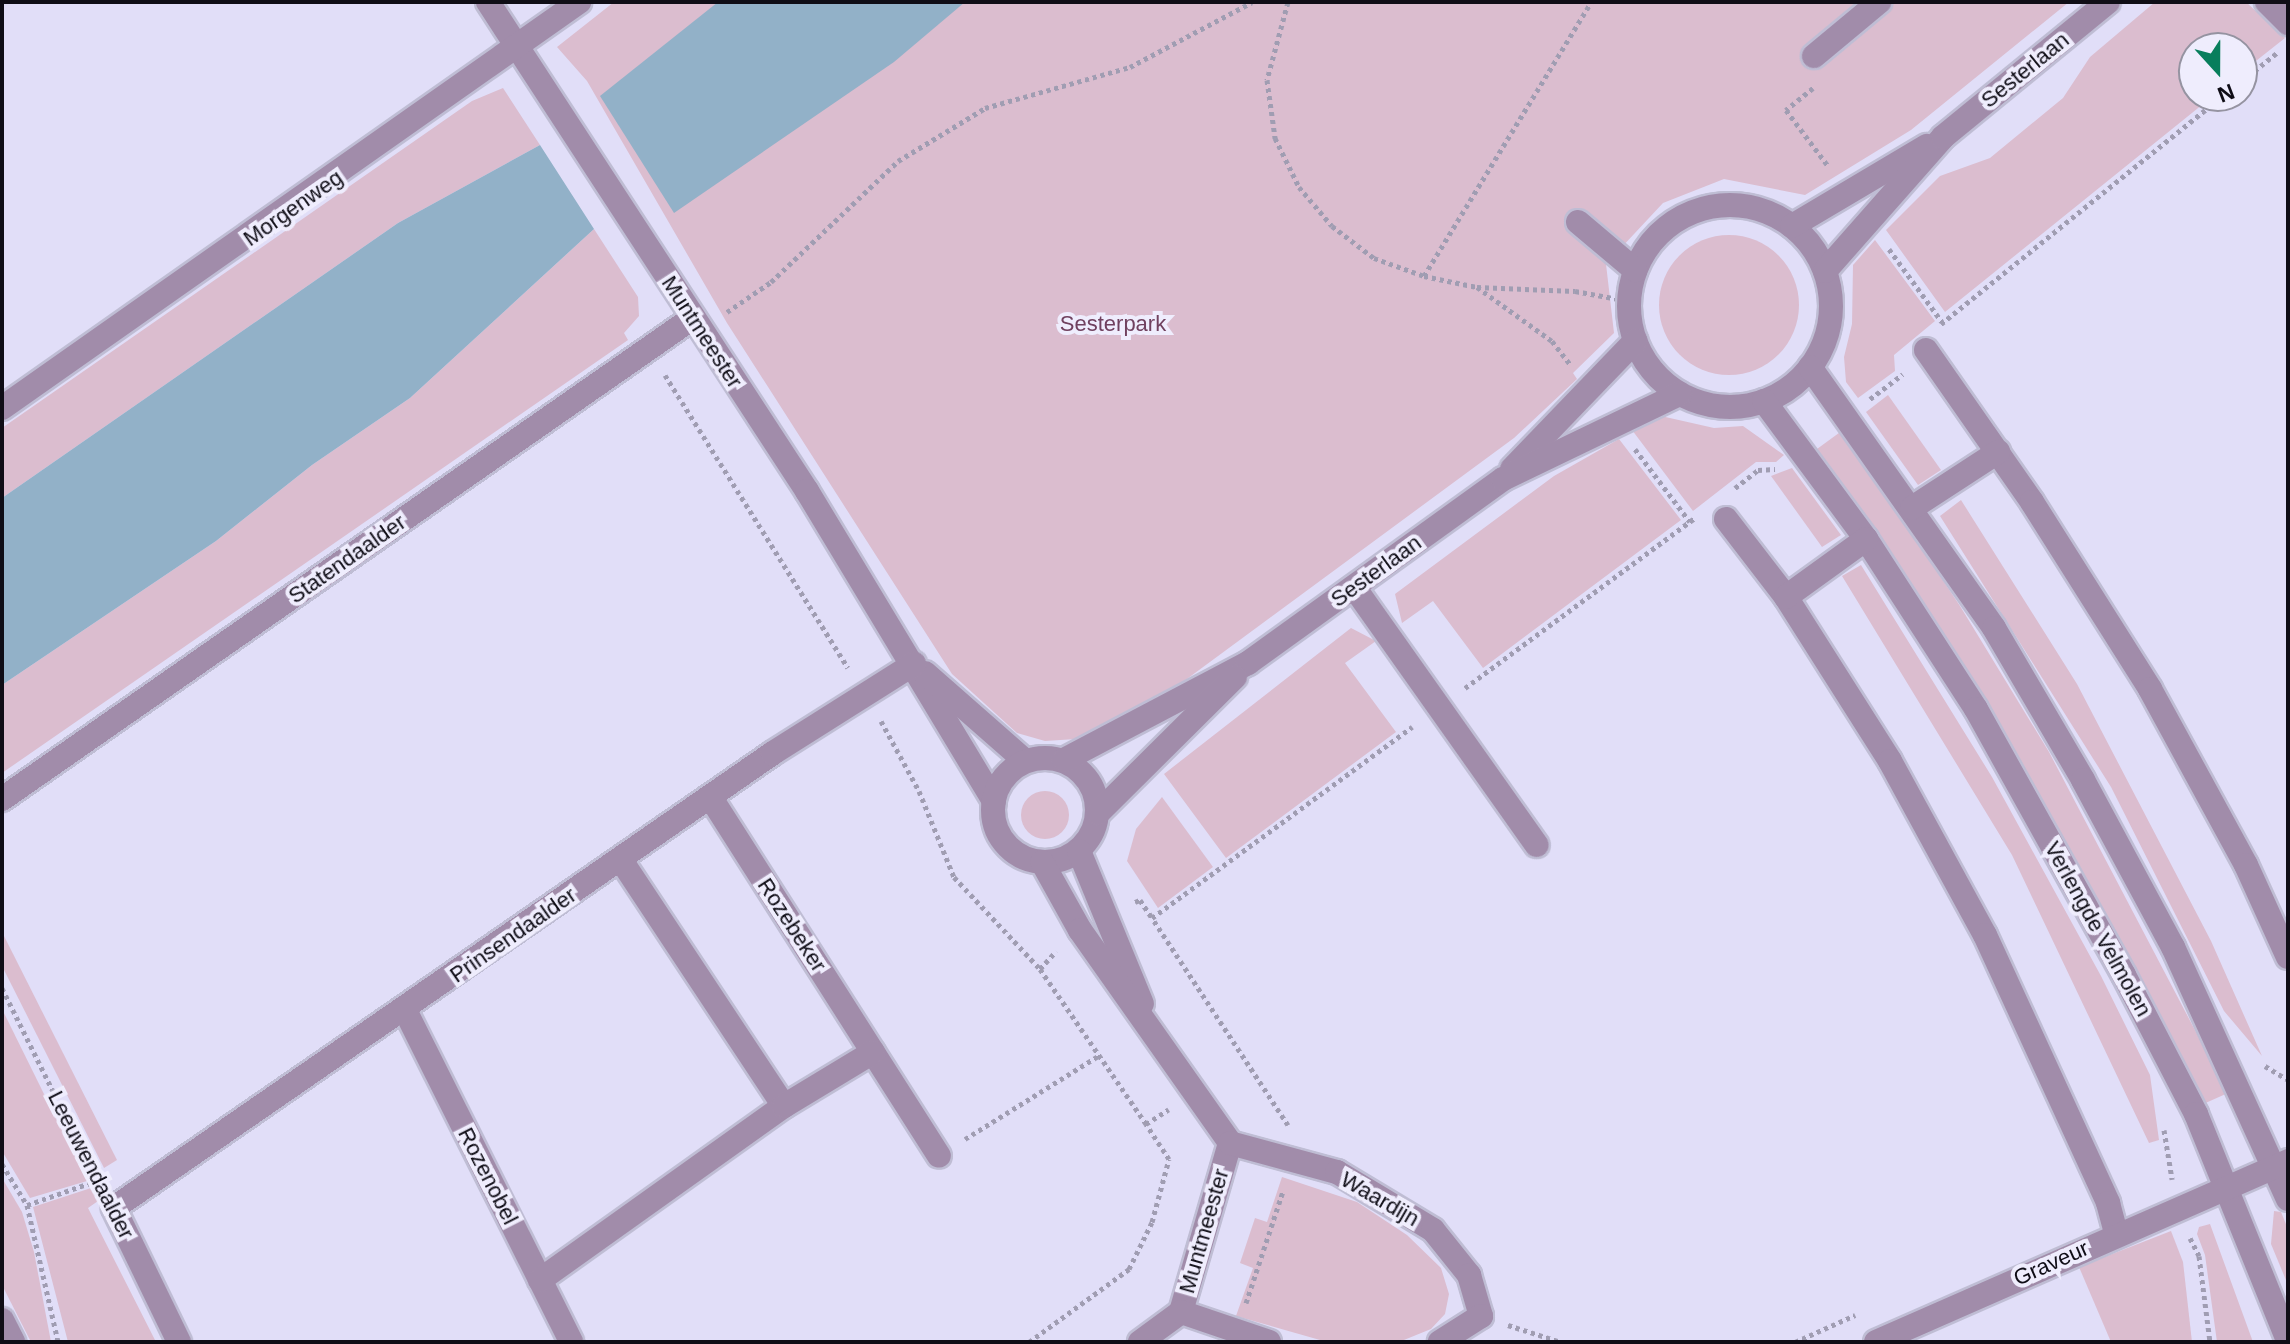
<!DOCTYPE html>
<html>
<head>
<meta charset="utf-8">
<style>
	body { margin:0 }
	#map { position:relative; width:2290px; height:1344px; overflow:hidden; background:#e1def8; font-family:Arial,sans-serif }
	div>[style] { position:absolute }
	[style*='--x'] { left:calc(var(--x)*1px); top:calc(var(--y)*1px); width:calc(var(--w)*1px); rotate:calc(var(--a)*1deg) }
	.green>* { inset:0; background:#dbbdcf }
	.round { border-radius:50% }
	.water>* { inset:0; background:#92b1c8 }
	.path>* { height:5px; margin-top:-2.5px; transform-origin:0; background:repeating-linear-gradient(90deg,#a09db2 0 4px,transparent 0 8px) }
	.roads { filter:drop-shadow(2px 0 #bfbdd4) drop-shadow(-2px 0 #bfbdd4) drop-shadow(0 2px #bfbdd4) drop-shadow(0 -2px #bfbdd4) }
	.minor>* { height:24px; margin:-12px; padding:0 12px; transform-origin:12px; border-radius:12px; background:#a18caa }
	.minor>.ring { margin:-12px; padding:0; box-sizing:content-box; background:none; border:24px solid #a18caa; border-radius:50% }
	span { translate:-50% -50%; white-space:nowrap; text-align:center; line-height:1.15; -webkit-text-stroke:8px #efedfd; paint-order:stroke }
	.street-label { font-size:22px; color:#0f0d16 }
	.park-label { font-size:22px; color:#70415f }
	.frame { position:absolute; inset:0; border:4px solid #0f0d16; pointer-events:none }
	.north { position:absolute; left:2178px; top:32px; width:80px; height:80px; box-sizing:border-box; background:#efedfd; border:2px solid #9593a1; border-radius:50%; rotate:159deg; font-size:22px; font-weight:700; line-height:32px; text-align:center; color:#0f0d16 }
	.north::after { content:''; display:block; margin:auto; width:28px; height:36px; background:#087e5c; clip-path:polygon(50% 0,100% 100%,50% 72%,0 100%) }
</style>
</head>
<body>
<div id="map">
	<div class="green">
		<i style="clip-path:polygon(614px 2px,2069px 2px,1911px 130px,1805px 195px,1724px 179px,1663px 203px,1606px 264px,1614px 333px,1573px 373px,1577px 379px,1514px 438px,1176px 687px,1076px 739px,1045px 741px,1017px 733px,952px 674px,727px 323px,587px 81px,557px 47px)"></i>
		<i style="clip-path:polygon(2155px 2px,2246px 2px,2285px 38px,2242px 72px,2242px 48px,2194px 48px,2194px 96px,2213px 96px,1945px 312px,1886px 230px,1940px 176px,1990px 158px,2063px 98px,2090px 57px)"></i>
		<i style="clip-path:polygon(503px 88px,540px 145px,398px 223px,2px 498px,2px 428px,472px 101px)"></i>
		<i style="clip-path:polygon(594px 229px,638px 297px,639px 316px,624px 333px,628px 340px,2px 773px,2px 685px,216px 541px,312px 465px,410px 398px)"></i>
		<i class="round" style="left:1659px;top:235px;width:140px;height:140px"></i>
		<i style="clip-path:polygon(1875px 240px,1935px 321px,1894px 355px,1895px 371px,1858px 398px,1846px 382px,1844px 357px,1852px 324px,1853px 265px)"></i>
		<i style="clip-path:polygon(1888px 395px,1941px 470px,1918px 485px,1866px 412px)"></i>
		<i style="clip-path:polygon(1661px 416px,1714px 428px,1743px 426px,1784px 455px,1776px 462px,1756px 462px,1693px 511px,1632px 430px)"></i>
		<i style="clip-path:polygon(1843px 430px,1960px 606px,2049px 752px,2228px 1093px,2201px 1105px,1990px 711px,1817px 449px)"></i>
		<i style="clip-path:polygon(1619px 439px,1681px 520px,1483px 668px,1433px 601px,1402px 623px,1395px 594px,1554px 476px)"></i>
		<i style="clip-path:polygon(1792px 468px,1841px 535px,1822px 547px,1771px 476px)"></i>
		<i style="clip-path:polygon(1961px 500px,2077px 684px,2211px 941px,2262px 1056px,2224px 1011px,2111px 787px,1940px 516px)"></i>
		<i style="clip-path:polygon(1861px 565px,1992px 777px,2101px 976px,2150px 1075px,2159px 1140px,2149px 1143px,2012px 855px,1842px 576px)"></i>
		<i style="clip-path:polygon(1351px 628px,1376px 641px,1345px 663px,1396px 732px,1226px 858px,1164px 774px)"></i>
		<i class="round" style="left:1021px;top:791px;width:48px;height:48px"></i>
		<i style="clip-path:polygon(1162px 797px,1213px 867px,1158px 908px,1127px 861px,1136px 829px)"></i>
		<i style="clip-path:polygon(2px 932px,117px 1160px,104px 1168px,2px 966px)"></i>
		<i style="clip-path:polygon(2px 1009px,87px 1181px,30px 1198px,2px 1151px)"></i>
		<i style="clip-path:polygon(1282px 1177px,1357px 1202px,1407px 1235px,1441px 1268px,1449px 1294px,1445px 1314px,1431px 1329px,1399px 1342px,1327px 1342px,1236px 1316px,1253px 1268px,1240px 1263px,1255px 1218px,1267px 1222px)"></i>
		<i style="clip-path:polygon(2px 1178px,22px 1212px,34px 1252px,51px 1342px,31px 1342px,2px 1285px)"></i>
		<i style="clip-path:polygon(91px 1188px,98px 1201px,88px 1208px,156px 1342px,68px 1342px,33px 1207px)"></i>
		<i style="clip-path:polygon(2274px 1211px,2281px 1212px,2288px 1229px,2288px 1285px,2271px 1244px)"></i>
		<i style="clip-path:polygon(2210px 1224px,2253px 1342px,2217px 1342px,2205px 1255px,2197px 1234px,2199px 1227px)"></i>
		<i style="clip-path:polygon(2171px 1231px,2183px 1262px,2192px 1342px,2111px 1342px,2079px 1267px)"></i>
	</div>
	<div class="water">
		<i style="clip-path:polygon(718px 2px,965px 2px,894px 62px,674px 213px,600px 96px)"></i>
		<i style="clip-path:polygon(540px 145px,594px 229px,410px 398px,312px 465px,216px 541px,2px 685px,2px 498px,398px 223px)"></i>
	</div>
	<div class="path">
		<i style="--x:1288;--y:2;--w:81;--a:105.1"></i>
		<i style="--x:1267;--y:80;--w:59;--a:82.1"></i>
		<i style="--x:1275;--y:138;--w:55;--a:63.9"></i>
		<i style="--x:1299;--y:187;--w:51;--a:49.8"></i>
		<i style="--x:1332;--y:226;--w:53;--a:37.3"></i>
		<i style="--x:1374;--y:258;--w:53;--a:19.8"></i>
		<i style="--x:1424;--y:276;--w:54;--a:11.7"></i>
		<i style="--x:1477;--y:287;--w:98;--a:2.3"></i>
		<i style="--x:1575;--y:291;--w:44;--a:10.5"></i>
		<i style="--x:2242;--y:81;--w:46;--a:-38.9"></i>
		<i style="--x:1813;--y:88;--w:35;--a:141"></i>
		<i style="--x:1786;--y:110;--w:71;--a:53"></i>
		<i style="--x:1889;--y:249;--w:90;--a:54"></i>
		<i style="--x:1424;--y:276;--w:321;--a:-58.6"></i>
		<i style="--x:1477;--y:287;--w:92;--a:35.8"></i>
		<i style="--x:1552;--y:341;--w:31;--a:52"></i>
		<i style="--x:727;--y:312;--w:53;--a:-34.3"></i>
		<i style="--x:771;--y:282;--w:175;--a:-43.6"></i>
		<i style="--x:898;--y:161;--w:102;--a:-31.3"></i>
		<i style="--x:985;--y:108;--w:151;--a:-15.8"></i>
		<i style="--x:1130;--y:67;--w:138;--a:-28"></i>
		<i style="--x:1941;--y:324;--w:363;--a:-39"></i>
		<i style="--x:665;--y:375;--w:345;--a:58"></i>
		<i style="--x:1870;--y:399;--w:41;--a:-37.1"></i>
		<i style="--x:1635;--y:449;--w:91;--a:53"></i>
		<i style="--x:1735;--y:488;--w:29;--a:-38"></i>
		<i style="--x:1758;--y:470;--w:17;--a:-3"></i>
		<i style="--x:1465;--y:688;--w:286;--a:-36.5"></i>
		<i style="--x:881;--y:721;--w:80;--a:61.5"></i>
		<i style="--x:919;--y:791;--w:93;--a:67.9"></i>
		<i style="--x:954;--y:877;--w:126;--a:46.9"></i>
		<i style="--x:1040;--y:969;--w:24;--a:-48"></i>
		<i style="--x:1135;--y:902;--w:5;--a:-22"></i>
		<i style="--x:1140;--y:900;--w:22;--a:56"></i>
		<i style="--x:1040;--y:969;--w:188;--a:55.6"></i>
		<i style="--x:2;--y:988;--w:214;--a:63.7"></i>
		<i style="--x:2265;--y:1066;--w:27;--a:31"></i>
		<i style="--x:1288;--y:1125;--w:248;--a:-123.3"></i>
		<i style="--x:1152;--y:918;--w:323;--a:-36.3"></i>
		<i style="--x:2164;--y:1130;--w:50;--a:80.7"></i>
		<i style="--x:965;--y:1139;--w:159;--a:-31.9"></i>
		<i style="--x:2;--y:1164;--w:48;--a:58.6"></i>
		<i style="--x:27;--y:1205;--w:140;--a:77.2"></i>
		<i style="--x:27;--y:1205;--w:67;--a:-19.2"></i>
		<i style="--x:2190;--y:1238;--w:20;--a:63"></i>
		<i style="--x:2199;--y:1256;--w:87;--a:82.7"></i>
		<i style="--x:1246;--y:1303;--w:118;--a:-71.7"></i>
		<i style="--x:1508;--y:1325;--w:56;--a:17.8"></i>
		<i style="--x:1029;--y:1342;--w:124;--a:-36.1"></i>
		<i style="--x:1129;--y:1269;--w:52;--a:-63.9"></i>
		<i style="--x:1152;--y:1222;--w:65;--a:-74.9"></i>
		<i style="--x:1169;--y:1159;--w:42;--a:-123.3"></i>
		<i style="--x:1146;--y:1124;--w:27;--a:-33"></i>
		<i style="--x:1795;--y:1342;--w:66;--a:-24.2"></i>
	</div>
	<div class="roads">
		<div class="minor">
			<i style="--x:488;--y:2;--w:584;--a:56.88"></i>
			<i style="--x:807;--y:491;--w:362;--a:58.9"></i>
			<i style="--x:2267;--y:2;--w:30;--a:45"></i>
			<i style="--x:1814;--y:56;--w:85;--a:-39.7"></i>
			<i class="ring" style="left:1629px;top:205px;width:178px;height:178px"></i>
			<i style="--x:1578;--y:222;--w:75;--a:40.1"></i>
			<i style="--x:1792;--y:226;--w:157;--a:-30.7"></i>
			<i style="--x:1825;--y:271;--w:179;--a:-48.6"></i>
			<i style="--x:1943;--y:137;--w:213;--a:-39.3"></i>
			<i style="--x:1926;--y:350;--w:185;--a:55.1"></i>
			<i style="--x:2032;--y:502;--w:221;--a:57.7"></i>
			<i style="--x:2150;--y:689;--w:200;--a:61.4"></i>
			<i style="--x:2246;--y:865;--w:101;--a:65.5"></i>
			<i style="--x:1810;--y:367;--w:319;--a:54.8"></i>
			<i style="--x:1994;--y:628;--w:176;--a:59.6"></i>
			<i style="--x:2083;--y:780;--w:190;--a:61.7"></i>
			<i style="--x:2173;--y:947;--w:277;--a:65.5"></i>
			<i style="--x:1764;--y:401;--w:172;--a:53.5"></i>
			<i style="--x:1866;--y:539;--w:202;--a:57.1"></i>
			<i style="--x:1976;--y:709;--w:304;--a:60.9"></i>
			<i style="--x:2124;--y:975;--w:157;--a:62.6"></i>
			<i style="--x:2196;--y:1114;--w:245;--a:67.9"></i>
			<i style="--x:2;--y:408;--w:706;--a:-35.13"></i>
			<i style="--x:1512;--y:469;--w:178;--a:-46.1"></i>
			<i style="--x:1912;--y:508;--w:103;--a:-33.1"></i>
			<i style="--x:1726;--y:519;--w:98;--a:52.4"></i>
			<i style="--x:1786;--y:597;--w:194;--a:57.6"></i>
			<i style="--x:1890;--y:761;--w:198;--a:61.4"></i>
			<i style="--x:1985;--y:935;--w:295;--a:65.3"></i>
			<i style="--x:2108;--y:1203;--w:31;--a:75"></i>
			<i style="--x:1354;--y:587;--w:316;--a:54.7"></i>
			<i style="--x:1786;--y:597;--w:99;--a:-35.9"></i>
			<i style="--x:925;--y:673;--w:133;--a:41.3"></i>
			<i class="ring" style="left:993px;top:758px;width:80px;height:80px"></i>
			<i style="--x:1064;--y:760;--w:208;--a:-27.8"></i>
			<i style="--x:1248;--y:663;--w:314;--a:-35.8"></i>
			<i style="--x:1503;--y:479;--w:196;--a:-25.7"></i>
			<i style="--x:711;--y:798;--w:424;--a:57.5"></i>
			<i style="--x:2;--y:799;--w:840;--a:-34.86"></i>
			<i style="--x:1098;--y:813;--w:193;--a:-44.8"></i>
			<i style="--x:1079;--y:851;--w:165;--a:67.6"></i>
			<i style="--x:621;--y:860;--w:295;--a:56.5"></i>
			<i style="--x:1042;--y:862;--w:78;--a:60.8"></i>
			<i style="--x:1080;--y:930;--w:261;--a:54.8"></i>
			<i style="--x:1230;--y:1143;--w:176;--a:106.2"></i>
			<i style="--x:1181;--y:1312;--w:51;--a:143.8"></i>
			<i style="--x:405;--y:1010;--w:371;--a:63.4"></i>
			<i style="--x:1230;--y:1143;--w:111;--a:15.2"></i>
			<i style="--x:1337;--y:1172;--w:112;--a:31.1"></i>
			<i style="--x:1433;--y:1230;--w:58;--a:51.3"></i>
			<i style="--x:1469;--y:1275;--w:43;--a:73.7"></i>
			<i style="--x:1481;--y:1316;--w:49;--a:147.6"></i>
			<i style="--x:540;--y:1280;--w:300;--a:-35.5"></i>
			<i style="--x:784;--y:1106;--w:104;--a:-31.2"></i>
			<i style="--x:1181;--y:1312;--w:93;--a:18.8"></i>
			<i style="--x:2;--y:1320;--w:25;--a:63"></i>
			<i style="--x:179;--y:1342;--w:149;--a:-115.9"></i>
			<i style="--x:114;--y:1208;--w:801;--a:-34.62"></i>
			<i style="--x:773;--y:753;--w:167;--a:-32.3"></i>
			<i style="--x:1876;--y:1342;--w:450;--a:-23.7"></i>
		</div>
	</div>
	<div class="street-label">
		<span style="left:2025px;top:70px;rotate:-39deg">Sesterlaan</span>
		<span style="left:293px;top:208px;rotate:-35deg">Morgenweg</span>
		<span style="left:702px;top:332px;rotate:57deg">Muntmeester</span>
		<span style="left:347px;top:559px;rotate:-35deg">Statendaalder</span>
		<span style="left:1376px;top:571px;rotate:-36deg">Sesterlaan</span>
		<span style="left:792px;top:925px;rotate:57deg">Rozebeker</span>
		<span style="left:2098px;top:929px;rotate:61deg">Verlengde Velmolen</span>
		<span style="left:513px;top:935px;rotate:-35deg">Prinsendaalder</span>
		<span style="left:91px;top:1165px;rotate:63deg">Leeuwendaalder</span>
		<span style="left:488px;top:1176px;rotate:63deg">Rozenobel</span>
		<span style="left:1380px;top:1199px;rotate:30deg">Waardijn</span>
		<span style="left:1204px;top:1231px;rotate:-74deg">Muntmeester</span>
		<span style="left:2051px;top:1263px;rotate:-24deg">Graveur</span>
	</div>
	<div class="park-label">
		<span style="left:1113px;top:324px">Sesterpark</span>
	</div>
	<div class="frame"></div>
	<div class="north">N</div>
</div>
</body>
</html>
